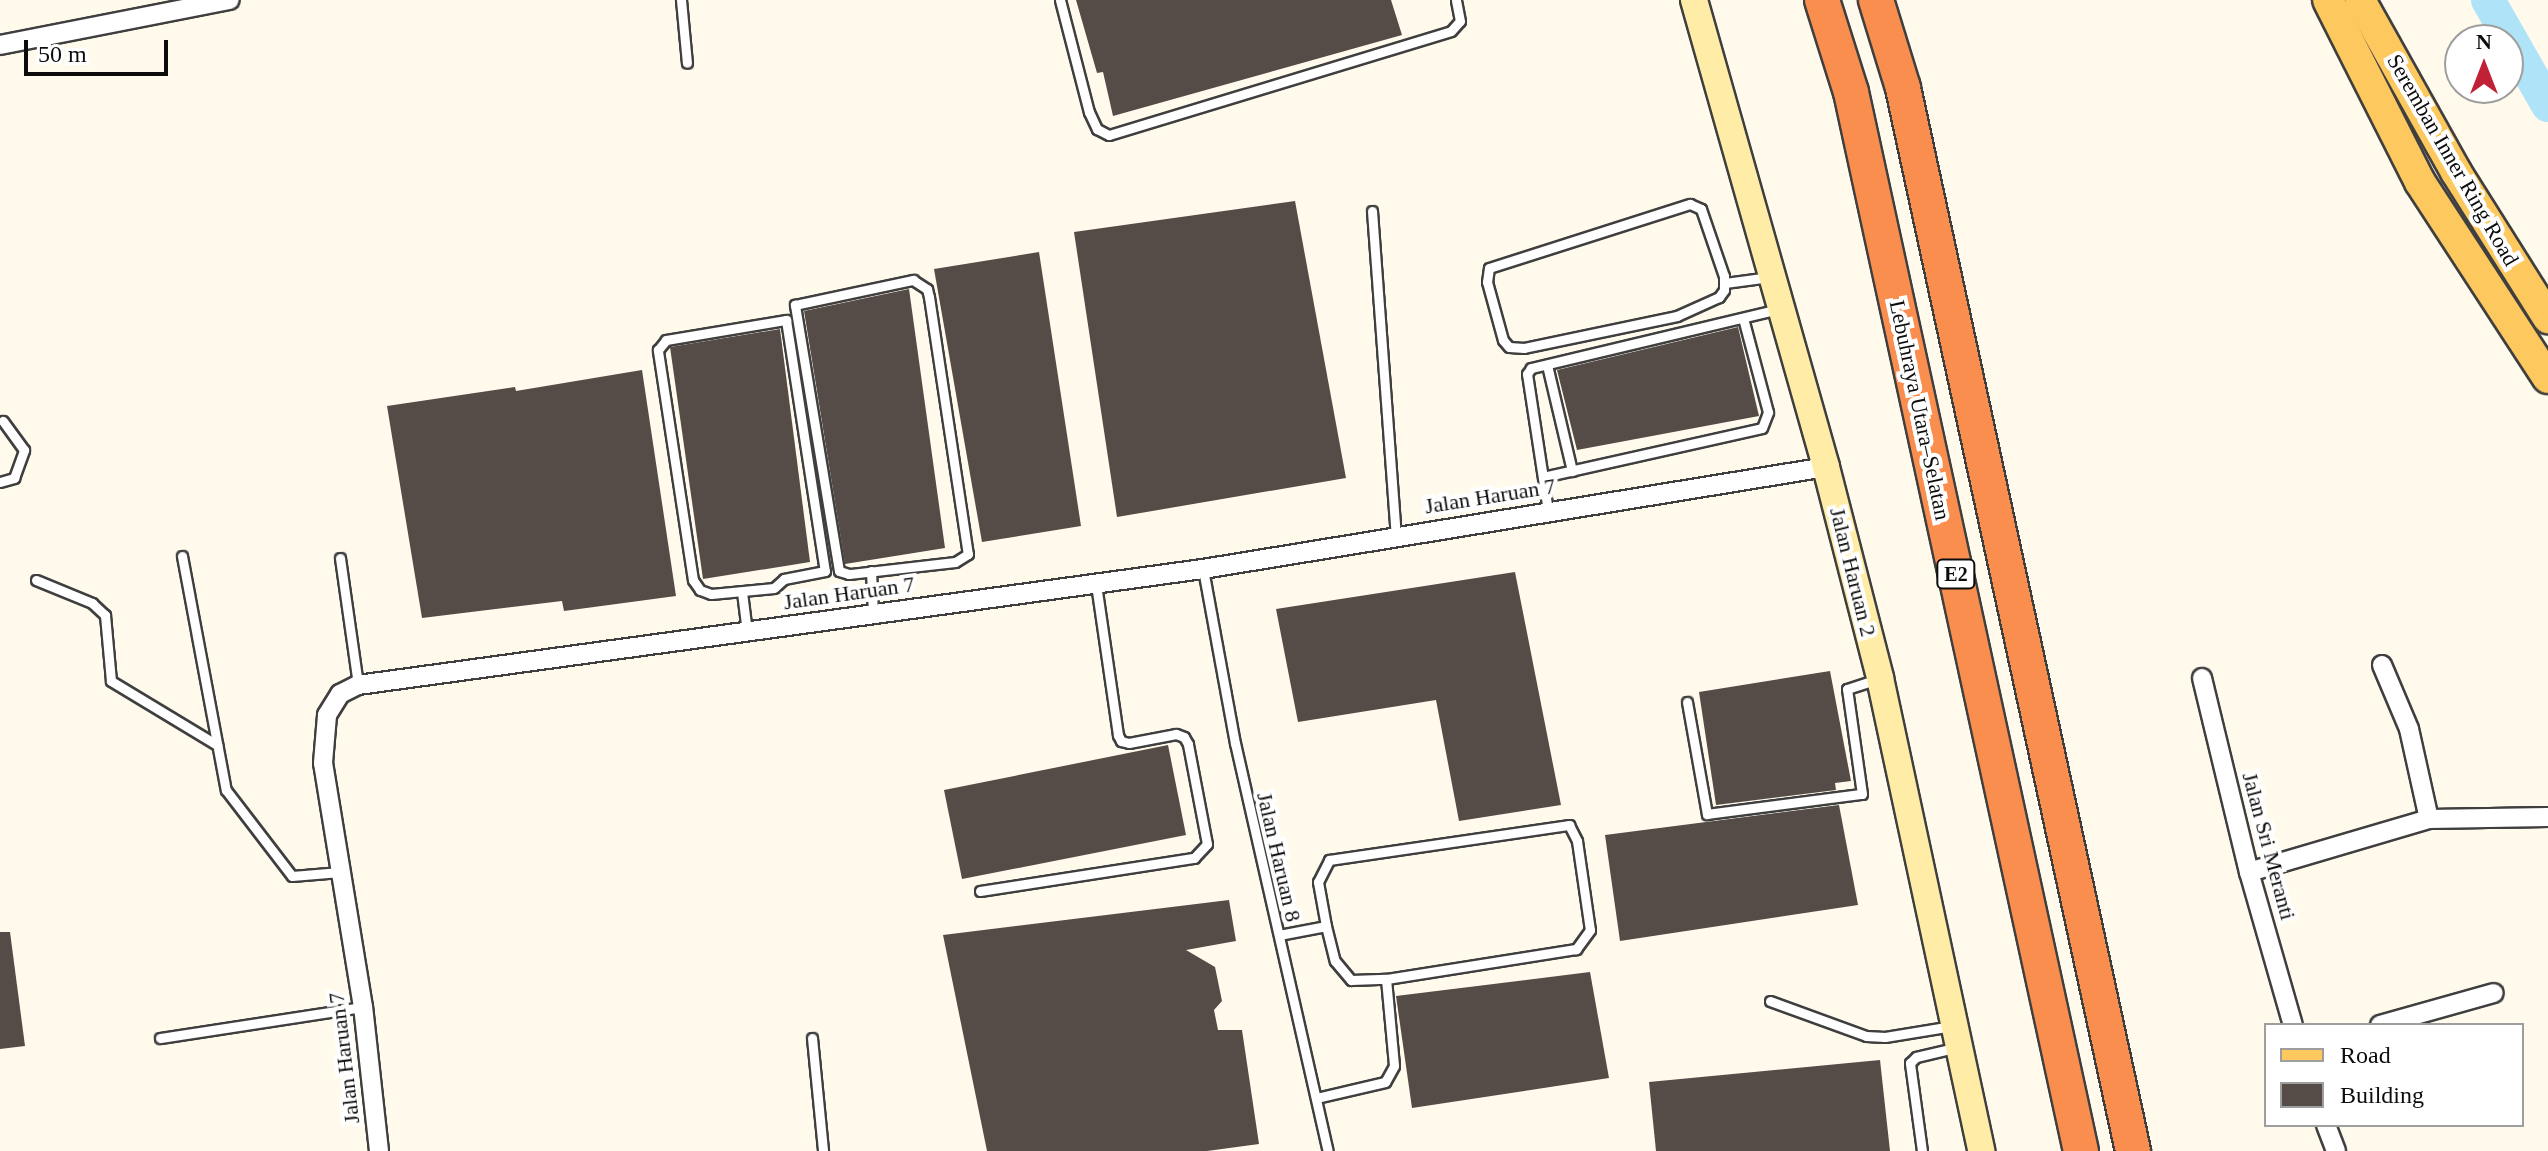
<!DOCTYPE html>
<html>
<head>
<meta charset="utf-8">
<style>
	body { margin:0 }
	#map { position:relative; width:2548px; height:1151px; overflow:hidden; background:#fffaec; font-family:Georgia,serif }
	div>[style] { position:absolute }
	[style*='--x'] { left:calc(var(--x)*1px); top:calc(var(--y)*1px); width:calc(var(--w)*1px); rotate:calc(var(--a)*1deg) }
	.river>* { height:34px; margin:-17px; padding:0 17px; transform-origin:17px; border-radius:17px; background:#afe3f8 }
	.building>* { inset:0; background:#554c48 }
	.roads { filter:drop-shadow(2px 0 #3f3f3f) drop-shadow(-2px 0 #3f3f3f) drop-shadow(0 2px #3f3f3f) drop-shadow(0 -2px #3f3f3f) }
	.lane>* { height:9px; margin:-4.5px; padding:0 4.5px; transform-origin:4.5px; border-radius:4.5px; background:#fff }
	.street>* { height:18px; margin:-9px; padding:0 9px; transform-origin:9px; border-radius:9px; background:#fff }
	.secondary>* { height:26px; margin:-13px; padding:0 13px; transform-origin:13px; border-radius:13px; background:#ffeda7 }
	.primary>* { height:30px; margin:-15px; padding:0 15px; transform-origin:15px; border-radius:15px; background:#fdc85d }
	.highway>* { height:34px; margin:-17px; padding:0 17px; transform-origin:17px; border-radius:17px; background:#fa8e4f }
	span { translate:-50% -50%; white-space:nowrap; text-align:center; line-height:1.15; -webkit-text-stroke:8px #fff; paint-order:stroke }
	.shield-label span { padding:2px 6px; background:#fff; border:2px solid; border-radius:6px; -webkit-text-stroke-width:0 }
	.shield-label { font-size:20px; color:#0c0c0c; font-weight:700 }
	.street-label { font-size:22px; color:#0c0c0c }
	.legend { position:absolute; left:2264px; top:1023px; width:260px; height:104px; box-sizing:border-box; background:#fff; border:2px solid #9e9e9e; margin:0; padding:10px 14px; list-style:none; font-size:24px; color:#0c0c0c }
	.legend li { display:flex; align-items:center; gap:16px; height:40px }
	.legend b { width:40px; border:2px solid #9e9e9e }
	.north { position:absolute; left:2444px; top:24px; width:80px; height:80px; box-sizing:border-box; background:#fff; border:2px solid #9e9e9e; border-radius:50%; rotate:0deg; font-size:22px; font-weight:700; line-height:32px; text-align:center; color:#0c0c0c }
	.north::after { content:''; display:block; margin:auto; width:28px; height:36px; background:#c12036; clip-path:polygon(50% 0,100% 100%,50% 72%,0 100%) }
	.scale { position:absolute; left:24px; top:40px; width:144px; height:36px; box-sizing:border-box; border:4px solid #0c0c0c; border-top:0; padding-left:10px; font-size:24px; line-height:28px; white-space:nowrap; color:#0c0c0c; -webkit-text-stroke:6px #fff; paint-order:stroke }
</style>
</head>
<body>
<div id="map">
	<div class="river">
		<i style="--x:2488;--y:0;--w:121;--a:60.3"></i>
	</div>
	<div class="building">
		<i style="clip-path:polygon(1076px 0,1391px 0,1402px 35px,1113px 116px,1103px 72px,1097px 73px)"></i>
		<i style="clip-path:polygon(1295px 201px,1346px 478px,1117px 517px,1074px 232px)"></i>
		<i style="clip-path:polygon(1039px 252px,1081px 526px,982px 542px,934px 269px)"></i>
		<i style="clip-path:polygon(909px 289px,945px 548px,845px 564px,804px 311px)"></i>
		<i style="clip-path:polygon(1738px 327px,1759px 416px,1577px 450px,1557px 370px)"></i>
		<i style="clip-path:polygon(780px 329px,810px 562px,703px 579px,670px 347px)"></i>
		<i style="clip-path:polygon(642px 370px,676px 596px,564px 611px,562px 601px,422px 618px,387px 406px,515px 387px,516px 391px)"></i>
		<i style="clip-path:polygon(1515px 572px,1561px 805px,1459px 821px,1436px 700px,1298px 722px,1276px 609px)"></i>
		<i style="clip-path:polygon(1830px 671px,1851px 781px,1835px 783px,1836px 790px,1716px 805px,1699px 692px)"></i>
		<i style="clip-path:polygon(1168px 745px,1186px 835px,962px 879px,944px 790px)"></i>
		<i style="clip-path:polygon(1839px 805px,1858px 905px,1620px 941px,1605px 835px)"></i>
		<i style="clip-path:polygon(1229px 900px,1236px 941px,1186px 950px,1215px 967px,1222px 1001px,1214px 1010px,1218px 1030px,1242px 1030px,1259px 1144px,1207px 1151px,987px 1151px,943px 935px)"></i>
		<i style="clip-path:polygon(0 932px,10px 932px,25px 1046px,0 1049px)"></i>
		<i style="clip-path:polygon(1590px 972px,1609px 1078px,1412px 1108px,1396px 996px)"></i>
		<i style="clip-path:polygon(1880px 1060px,1890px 1151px,1656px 1151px,1649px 1082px)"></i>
	</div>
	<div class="roads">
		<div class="lane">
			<i style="--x:681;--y:0;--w:63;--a:84.6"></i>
			<i style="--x:1060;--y:0;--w:116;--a:75.5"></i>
			<i style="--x:1089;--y:112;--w:19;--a:65"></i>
			<i style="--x:1097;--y:129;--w:13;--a:27"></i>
			<i style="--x:1109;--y:135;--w:357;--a:-16.9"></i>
			<i style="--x:1451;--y:31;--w:13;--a:-48"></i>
			<i style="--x:1460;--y:21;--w:21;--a:-101"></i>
			<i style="--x:1690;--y:204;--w:12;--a:24"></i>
			<i style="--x:1701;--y:209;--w:71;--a:71.1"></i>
			<i style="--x:1724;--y:276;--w:14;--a:90"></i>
			<i style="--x:1724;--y:290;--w:9;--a:126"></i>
			<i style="--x:1719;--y:297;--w:46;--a:155.7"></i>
			<i style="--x:1677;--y:316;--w:156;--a:168.2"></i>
			<i style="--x:1524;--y:348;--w:15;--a:-176"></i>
			<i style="--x:1509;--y:347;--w:9;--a:-131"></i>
			<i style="--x:1503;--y:340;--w:60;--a:-105.4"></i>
			<i style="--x:1487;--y:282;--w:14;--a:-82"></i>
			<i style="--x:1489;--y:268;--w:211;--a:-17.7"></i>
			<i style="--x:1372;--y:211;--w:325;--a:85.8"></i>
			<i style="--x:913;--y:280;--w:17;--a:33"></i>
			<i style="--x:927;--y:289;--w:8;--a:76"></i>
			<i style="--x:929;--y:297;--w:260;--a:81.4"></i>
			<i style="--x:968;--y:554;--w:15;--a:148"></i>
			<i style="--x:955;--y:562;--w:107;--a:173.5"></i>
			<i style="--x:849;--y:574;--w:10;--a:-163"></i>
			<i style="--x:839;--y:571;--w:270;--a:-99.4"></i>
			<i style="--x:795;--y:305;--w:121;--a:-12"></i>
			<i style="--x:1725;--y:283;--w:45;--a:-7.6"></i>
			<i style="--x:786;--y:320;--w:254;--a:81.2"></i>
			<i style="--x:825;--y:571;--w:42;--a:169"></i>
			<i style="--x:784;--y:579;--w:13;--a:138"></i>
			<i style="--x:774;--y:588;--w:63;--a:174.6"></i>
			<i style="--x:711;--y:594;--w:12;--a:-160"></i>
			<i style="--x:700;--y:590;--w:12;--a:-125"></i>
			<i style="--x:693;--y:580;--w:233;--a:-98.7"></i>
			<i style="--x:658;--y:350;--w:13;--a:-51"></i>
			<i style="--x:666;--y:340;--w:122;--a:-9.5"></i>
			<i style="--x:1547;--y:365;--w:109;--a:76.7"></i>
			<i style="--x:1543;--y:477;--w:224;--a:-12.6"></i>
			<i style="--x:1762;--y:428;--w:17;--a:-69"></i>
			<i style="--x:1768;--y:412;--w:97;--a:-104.9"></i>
			<i style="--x:0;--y:482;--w:15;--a:-16"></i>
			<i style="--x:14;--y:478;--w:30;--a:-70"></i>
			<i style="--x:24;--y:450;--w:36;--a:-126"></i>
			<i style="--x:1548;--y:511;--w:139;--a:-98.7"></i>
			<i style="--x:1527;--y:374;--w:7;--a:-56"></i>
			<i style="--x:1531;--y:368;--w:255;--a:-13.4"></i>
			<i style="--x:182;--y:556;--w:238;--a:79.4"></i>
			<i style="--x:226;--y:790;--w:108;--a:52.5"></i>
			<i style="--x:292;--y:876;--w:48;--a:-4.8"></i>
			<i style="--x:340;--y:558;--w:128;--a:81.9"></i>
			<i style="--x:1203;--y:569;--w:177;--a:79.6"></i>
			<i style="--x:1235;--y:743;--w:418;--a:77.2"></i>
			<i style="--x:871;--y:571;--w:43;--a:87.3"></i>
			<i style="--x:36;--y:580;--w:61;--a:22.3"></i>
			<i style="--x:92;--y:603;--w:18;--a:43"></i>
			<i style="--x:105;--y:615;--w:66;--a:84.8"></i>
			<i style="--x:111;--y:681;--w:124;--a:31.1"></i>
			<i style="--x:742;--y:592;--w:40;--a:82.9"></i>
			<i style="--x:1687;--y:702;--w:114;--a:79.9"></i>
			<i style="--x:1707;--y:814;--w:156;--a:-7.4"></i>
			<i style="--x:1862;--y:794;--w:106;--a:-98.1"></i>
			<i style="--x:1847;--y:689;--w:32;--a:-18"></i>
			<i style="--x:980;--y:891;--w:217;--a:-8.8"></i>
			<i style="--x:1194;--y:858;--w:19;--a:-47"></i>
			<i style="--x:1207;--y:844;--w:102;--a:-100.8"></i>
			<i style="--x:1188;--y:744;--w:8;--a:-120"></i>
			<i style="--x:1184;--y:737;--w:9;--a:-159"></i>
			<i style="--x:1176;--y:734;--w:48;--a:169.2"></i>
			<i style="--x:1129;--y:743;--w:8;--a:-166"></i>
			<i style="--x:1121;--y:741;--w:7;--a:-117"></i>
			<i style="--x:1118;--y:735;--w:153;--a:-98.3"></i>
			<i style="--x:1326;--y:926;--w:36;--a:76"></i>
			<i style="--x:1335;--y:961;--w:25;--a:50"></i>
			<i style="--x:1351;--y:980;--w:35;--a:-2"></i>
			<i style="--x:1279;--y:935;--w:48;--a:-10.8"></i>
			<i style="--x:1326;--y:926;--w:45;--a:-100.3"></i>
			<i style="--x:1318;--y:882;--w:25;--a:-63"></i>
			<i style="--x:1329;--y:860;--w:243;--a:-8.3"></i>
			<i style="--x:1569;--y:825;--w:18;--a:63"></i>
			<i style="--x:1577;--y:841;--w:90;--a:81.7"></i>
			<i style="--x:1590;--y:930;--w:24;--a:126"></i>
			<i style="--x:1576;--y:949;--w:192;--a:171"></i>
			<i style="--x:1386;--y:979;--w:87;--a:84.7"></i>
			<i style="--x:1394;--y:1066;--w:18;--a:119"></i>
			<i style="--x:1385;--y:1082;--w:71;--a:166.9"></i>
			<i style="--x:1770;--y:1001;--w:102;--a:20"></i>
			<i style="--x:1866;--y:1036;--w:19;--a:3"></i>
			<i style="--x:1885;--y:1037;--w:68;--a:-9.3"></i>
			<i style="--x:160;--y:1038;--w:205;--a:-8.7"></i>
			<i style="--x:812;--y:1038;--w:114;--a:84.4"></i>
			<i style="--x:1922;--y:1151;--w:89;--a:-97.8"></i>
			<i style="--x:1910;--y:1063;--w:8;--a:-45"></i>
			<i style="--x:1916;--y:1057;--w:43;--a:-13.4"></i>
		</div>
		<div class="street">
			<i style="--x:0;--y:45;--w:234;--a:-11.1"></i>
			<i style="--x:2382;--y:665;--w:69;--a:67.1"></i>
			<i style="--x:2409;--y:729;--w:92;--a:77.5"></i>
			<i style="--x:2202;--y:678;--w:200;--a:76.4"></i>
			<i style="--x:2249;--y:872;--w:159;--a:74"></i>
			<i style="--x:2249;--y:872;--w:188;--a:-16.4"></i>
			<i style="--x:2429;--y:819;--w:119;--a:-1"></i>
			<i style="--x:2380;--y:1025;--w:118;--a:-15.7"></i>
			<i style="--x:2326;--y:1125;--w:28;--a:69"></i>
			<i style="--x:379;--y:1151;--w:145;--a:-96.3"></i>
			<i style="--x:363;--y:1007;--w:247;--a:-99.3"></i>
			<i style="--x:323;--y:763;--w:48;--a:-85.2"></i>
			<i style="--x:327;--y:715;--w:25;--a:-58"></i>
			<i style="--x:340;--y:694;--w:20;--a:-27"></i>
			<i style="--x:358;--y:685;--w:853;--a:-7.82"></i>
			<i style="--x:1203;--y:569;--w:631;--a:-9.3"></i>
		</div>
		<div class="secondary">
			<i style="--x:1694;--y:0;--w:485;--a:74.2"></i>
			<i style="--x:1826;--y:467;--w:218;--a:75.6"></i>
			<i style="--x:1880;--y:678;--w:484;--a:77.9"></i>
		</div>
		<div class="primary">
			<i style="--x:2328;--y:0;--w:204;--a:63.2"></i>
			<i style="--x:2420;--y:182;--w:234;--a:56.9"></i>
			<i style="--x:2360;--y:0;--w:197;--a:60.8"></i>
			<i style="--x:2456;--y:172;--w:173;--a:57.8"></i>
		</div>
		<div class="highway">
			<i style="--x:1822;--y:0;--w:96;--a:72.5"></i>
			<i style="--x:1851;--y:92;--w:1084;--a:77.75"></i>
			<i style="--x:1876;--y:0;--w:92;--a:72.9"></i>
			<i style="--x:1903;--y:88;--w:1088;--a:77.79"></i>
		</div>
	</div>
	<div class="shield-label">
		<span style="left:1956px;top:574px">E2</span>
	</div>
	<div class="street-label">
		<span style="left:2453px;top:160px;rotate:60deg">Seremban Inner Ring Road</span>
		<span style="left:1920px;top:410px;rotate:78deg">Lebuhraya Utara–Selatan</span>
		<span style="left:1490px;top:496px;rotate:-9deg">Jalan Haruan 7</span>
		<span style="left:1853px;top:572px;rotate:76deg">Jalan Haruan 2</span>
		<span style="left:849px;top:593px;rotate:-8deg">Jalan Haruan 7</span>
		<span style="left:2269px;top:846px;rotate:75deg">Jalan Sri Meranti</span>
		<span style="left:1279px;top:857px;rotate:77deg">Jalan Haruan 8</span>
		<span style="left:344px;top:1058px;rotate:-97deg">Jalan Haruan 7</span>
	</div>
	<ul class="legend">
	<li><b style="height:10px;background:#fdc85d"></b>Road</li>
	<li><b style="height:22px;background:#554c48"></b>Building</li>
	</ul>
	<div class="north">N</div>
	<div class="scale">50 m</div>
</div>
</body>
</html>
